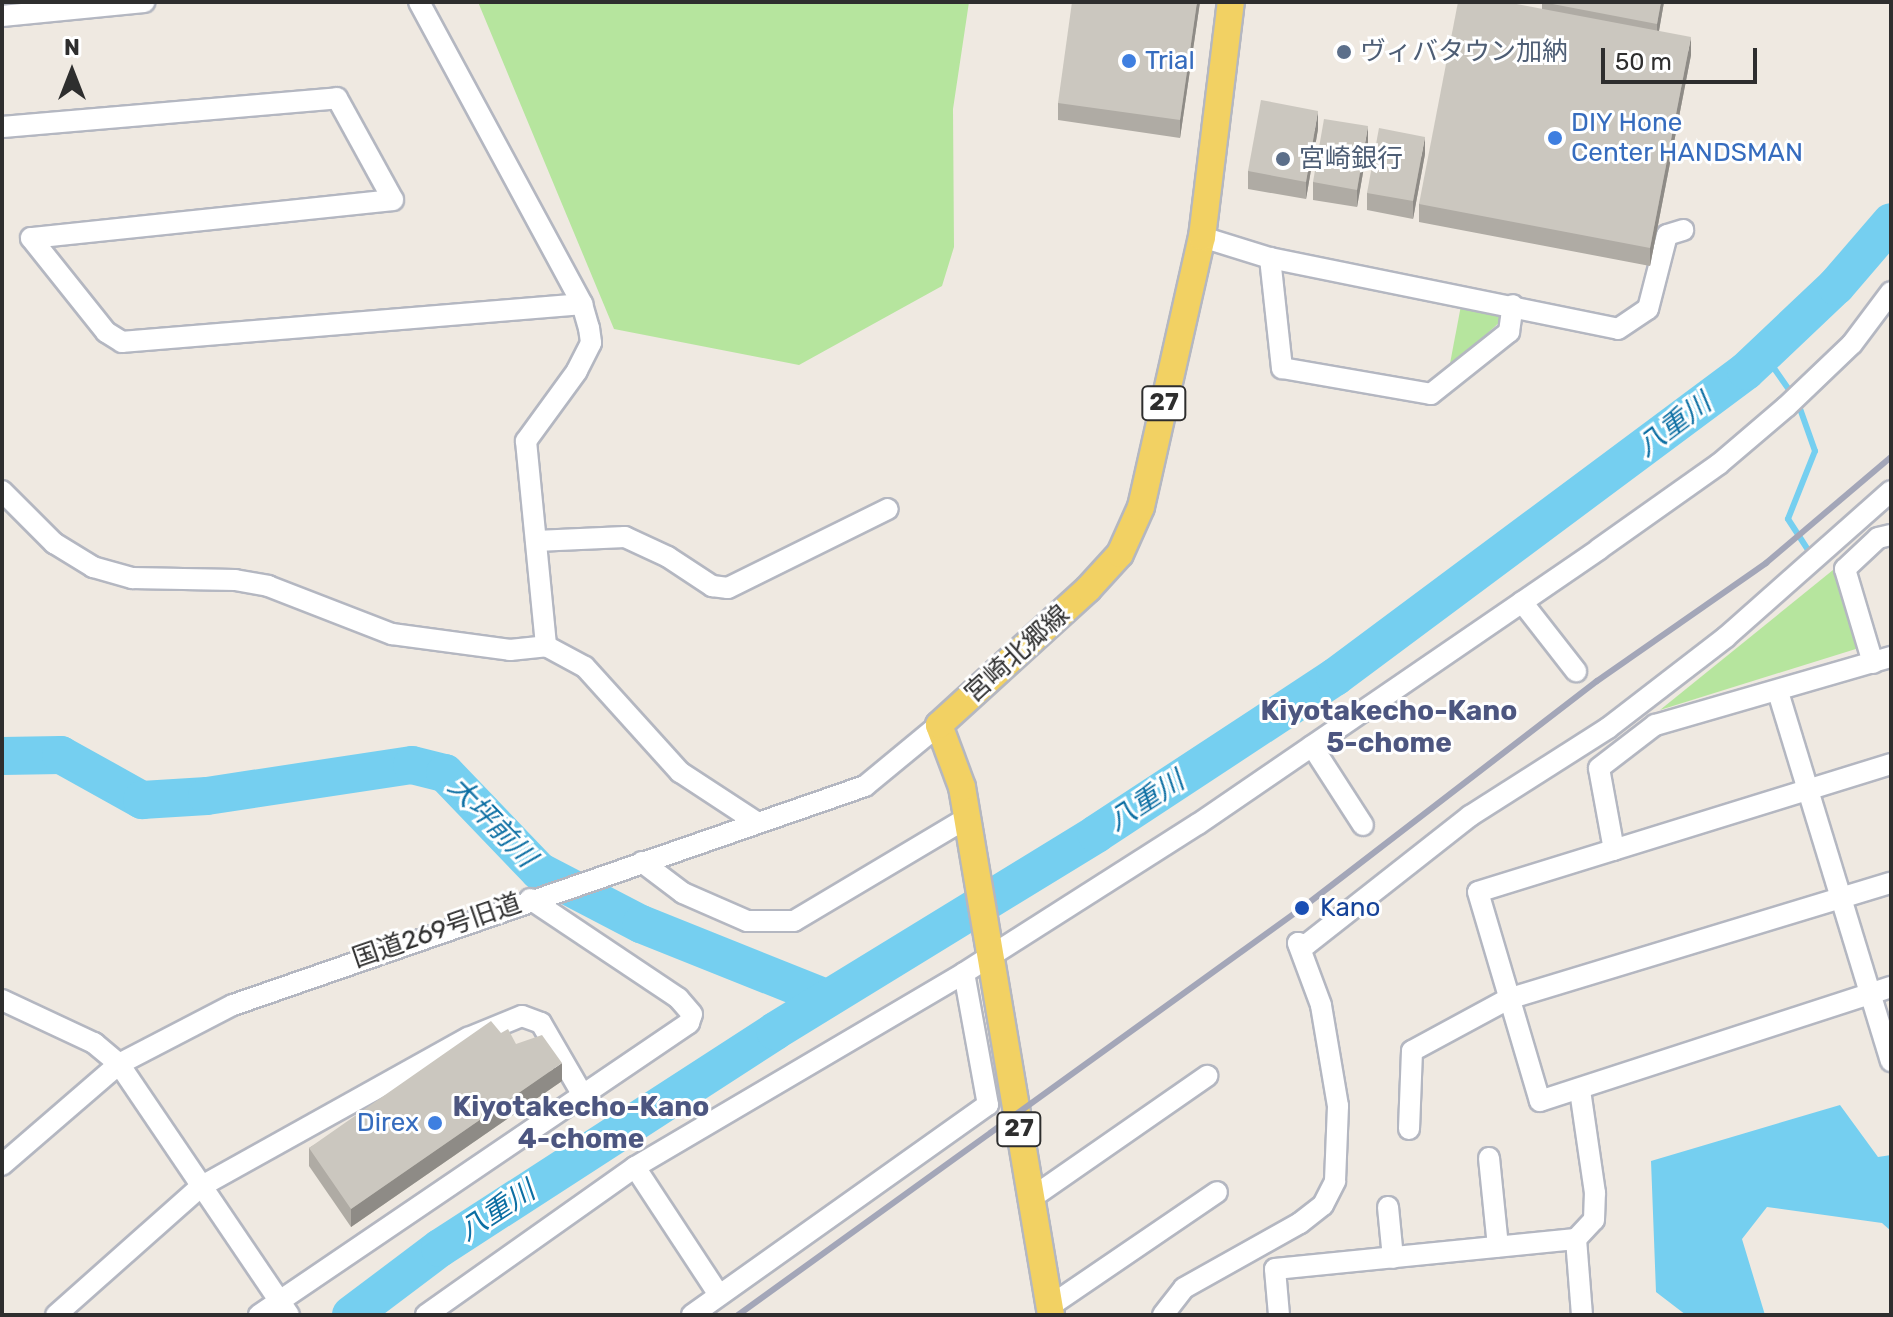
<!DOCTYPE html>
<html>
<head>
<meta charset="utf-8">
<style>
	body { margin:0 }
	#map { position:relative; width:1893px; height:1317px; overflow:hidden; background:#efe9e1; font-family:Rubik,"Noto Sans JP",sans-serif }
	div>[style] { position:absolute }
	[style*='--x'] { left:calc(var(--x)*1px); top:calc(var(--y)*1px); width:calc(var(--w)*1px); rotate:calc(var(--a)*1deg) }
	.green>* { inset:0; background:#b6e59e }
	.water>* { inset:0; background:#75cff0 }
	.stream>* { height:6px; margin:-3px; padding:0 3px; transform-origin:3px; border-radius:3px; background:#75cff0 }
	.river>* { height:38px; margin:-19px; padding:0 19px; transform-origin:19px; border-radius:19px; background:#75cff0 }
	.roads { filter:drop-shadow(2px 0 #b4b7c1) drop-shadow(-2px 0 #b4b7c1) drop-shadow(0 2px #b4b7c1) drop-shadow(0 -2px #b4b7c1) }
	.minor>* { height:20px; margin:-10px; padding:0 10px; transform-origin:10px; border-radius:10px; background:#fff }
	.major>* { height:26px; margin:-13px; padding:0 13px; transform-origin:13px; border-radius:13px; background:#f2d163 }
	.rail>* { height:6px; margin:-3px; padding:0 3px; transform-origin:3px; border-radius:3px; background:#a3a6b8 }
	.wall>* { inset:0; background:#afaba4 }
	.shaded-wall>* { inset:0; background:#8e8b86 }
	.building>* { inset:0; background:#cbc7bf }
	.dots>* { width:22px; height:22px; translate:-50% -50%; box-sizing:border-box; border:4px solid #fff; border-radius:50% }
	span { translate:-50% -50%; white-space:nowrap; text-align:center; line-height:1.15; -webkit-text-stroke:6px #fff; paint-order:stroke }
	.shield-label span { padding:2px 6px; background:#fff; border:2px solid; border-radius:6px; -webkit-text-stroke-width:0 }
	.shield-label { font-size:24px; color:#2e2e2e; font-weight:700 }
	.service-label { font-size:26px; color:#4e5e75 }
	.left { translate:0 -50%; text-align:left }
	.shop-label { font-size:26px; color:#366cbe }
	.right { translate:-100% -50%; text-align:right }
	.street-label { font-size:26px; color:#2e2e2e }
	.transit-label { font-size:26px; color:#164399 }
	.water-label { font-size:28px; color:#0d6fa3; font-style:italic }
	.neighbourhood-label { font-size:28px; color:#4d5680; font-weight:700 }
	.frame { position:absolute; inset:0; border:4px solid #2e2e2e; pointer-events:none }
	.north { position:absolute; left:32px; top:32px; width:80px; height:80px; -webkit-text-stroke:6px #fff; paint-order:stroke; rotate:0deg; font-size:22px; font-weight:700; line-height:32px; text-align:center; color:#2e2e2e }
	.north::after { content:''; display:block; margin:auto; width:28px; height:36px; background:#2e2e2e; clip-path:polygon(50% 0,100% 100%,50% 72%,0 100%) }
	.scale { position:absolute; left:1601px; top:48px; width:156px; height:36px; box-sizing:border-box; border:4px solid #2e2e2e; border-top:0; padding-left:10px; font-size:24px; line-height:28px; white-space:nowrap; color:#2e2e2e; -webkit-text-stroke:6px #fff; paint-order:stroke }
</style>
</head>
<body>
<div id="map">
	<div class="green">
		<i style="clip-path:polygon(478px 2px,969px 2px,953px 109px,954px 247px,942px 286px,799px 365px,614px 329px)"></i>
		<i style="clip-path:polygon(1462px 300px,1496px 308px,1503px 319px,1449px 369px)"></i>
		<i style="clip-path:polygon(1833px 570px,1859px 648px,1660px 710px)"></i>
	</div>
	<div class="water">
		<i style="clip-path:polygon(1840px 1105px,1878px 1157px,1891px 1155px,1891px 1231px,1882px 1223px,1767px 1207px,1742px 1239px,1765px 1315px,1686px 1315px,1656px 1292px,1651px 1161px)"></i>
	</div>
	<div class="stream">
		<i style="--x:1764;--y:354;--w:49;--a:55"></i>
		<i style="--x:1798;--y:403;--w:51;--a:70.5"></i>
		<i style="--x:1815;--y:451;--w:73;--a:111.7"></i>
		<i style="--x:1788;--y:519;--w:37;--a:57"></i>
	</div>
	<div class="river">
		<i style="--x:2;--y:756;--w:59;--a:-1"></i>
		<i style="--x:61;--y:755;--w:93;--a:29.1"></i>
		<i style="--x:142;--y:800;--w:65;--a:-3.5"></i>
		<i style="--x:207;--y:796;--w:207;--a:-8.6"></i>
		<i style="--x:412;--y:765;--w:34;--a:14"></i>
		<i style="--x:445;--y:773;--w:136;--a:46.2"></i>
		<i style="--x:539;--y:871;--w:115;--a:27.5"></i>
		<i style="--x:641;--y:924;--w:199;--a:21.8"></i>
		<i style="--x:351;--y:1315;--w:111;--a:-37"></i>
		<i style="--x:440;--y:1248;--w:399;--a:-32.9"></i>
		<i style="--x:775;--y:1031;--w:377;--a:-31.5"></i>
		<i style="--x:1096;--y:834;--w:286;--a:-33.3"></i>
		<i style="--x:1335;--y:677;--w:512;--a:-36.67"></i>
		<i style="--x:1746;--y:371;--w:124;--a:-43.4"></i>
		<i style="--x:1836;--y:286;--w:84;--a:-49.3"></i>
	</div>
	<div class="roads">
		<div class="minor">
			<i style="--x:419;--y:2;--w:343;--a:61.6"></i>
			<i style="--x:582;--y:304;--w:25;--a:74"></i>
			<i style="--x:589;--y:328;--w:15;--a:82"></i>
			<i style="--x:591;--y:343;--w:31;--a:117"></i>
			<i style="--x:577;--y:371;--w:87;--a:126.1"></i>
			<i style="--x:526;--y:441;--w:206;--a:84.4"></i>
			<i style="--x:2;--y:16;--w:143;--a:-5.6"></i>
			<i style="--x:2;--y:127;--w:336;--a:-4.9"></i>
			<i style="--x:337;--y:98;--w:116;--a:61.2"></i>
			<i style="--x:393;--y:200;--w:364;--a:174"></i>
			<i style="--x:1202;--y:237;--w:71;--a:17.2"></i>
			<i style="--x:1270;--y:258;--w:355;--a:11.5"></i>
			<i style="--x:1618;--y:329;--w:36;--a:-34"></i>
			<i style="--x:1648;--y:309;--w:76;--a:-75.6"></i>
			<i style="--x:1667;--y:235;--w:17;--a:-17"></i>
			<i style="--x:31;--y:238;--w:120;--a:51.4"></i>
			<i style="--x:106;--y:332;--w:19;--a:32"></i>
			<i style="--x:122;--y:342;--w:462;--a:-4.7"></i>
			<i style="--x:1270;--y:258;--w:111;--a:83.8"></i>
			<i style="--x:1282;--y:368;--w:151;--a:9.9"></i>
			<i style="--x:1431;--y:394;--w:100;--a:-38.5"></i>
			<i style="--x:1509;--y:332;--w:27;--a:-82"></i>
			<i style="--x:2;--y:491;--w:74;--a:45"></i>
			<i style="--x:54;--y:543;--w:46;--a:31.6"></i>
			<i style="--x:93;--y:567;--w:41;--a:15.8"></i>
			<i style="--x:132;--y:578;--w:103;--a:1.1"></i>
			<i style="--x:235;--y:580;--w:34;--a:10"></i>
			<i style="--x:268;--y:586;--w:133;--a:21.2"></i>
			<i style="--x:392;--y:634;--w:119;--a:7.7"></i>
			<i style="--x:510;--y:650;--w:36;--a:-6"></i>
			<i style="--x:546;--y:646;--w:44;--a:28.3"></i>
			<i style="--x:585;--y:667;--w:142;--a:47.9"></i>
			<i style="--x:680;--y:772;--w:91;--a:33.3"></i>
			<i style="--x:536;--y:541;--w:89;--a:-2.6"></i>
			<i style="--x:625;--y:537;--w:47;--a:24.9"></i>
			<i style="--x:668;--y:557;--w:53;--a:33.4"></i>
			<i style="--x:712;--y:586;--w:16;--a:7"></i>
			<i style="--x:728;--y:588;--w:178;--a:-26.3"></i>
			<i style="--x:1522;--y:602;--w:88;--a:52"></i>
			<i style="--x:1873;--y:663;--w:98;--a:-106.6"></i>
			<i style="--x:1845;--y:569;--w:45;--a:-43.2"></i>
			<i style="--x:1878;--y:538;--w:13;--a:-13"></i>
			<i style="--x:1778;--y:692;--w:386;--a:73"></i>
			<i style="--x:1312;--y:746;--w:94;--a:57.2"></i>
			<i style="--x:1891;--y:764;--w:432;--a:162.8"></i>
			<i style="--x:1478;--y:892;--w:218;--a:73.5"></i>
			<i style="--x:1540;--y:1101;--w:369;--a:-18"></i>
			<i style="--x:1614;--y:850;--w:83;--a:-100.4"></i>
			<i style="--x:1599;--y:768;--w:71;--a:-37.5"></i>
			<i style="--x:1655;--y:725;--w:246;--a:-16.1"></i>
			<i style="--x:642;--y:862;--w:51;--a:37.1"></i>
			<i style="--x:683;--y:893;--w:70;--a:23.6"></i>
			<i style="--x:747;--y:921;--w:47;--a:0"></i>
			<i style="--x:794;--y:921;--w:201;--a:-30.8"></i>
			<i style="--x:2;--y:1000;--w:102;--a:25.1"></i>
			<i style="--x:94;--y:1043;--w:33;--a:40"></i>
			<i style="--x:119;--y:1064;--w:303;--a:55.9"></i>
			<i style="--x:1409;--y:1129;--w:78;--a:-87.8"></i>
			<i style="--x:1412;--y:1051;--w:109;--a:-28.4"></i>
			<i style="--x:1508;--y:999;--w:400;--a:-16.9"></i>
			<i style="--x:1489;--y:1158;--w:89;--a:84.2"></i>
			<i style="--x:2;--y:1165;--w:155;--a:-40.8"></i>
			<i style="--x:119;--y:1064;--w:128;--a:-27.4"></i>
			<i style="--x:233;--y:1005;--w:669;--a:-19.11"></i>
			<i style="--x:865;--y:786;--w:96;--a:-39.5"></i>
			<i style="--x:635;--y:1167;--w:153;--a:56.7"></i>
			<i style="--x:1030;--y:1199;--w:216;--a:-34.8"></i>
			<i style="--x:1388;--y:1207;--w:51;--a:84.4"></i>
			<i style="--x:1576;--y:1239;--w:76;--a:85.5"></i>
			<i style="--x:1050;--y:1306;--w:202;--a:-34.3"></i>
			<i style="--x:56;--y:1315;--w:193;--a:-41.6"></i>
			<i style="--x:200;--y:1187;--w:307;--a:-29.1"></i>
			<i style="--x:468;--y:1038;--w:58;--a:-22.2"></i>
			<i style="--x:522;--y:1016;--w:20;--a:20"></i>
			<i style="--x:541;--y:1023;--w:80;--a:59.9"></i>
			<i style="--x:259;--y:1315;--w:520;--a:-34.18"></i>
			<i style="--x:689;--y:1023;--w:9;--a:-72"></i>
			<i style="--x:692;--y:1014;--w:21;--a:-131"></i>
			<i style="--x:678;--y:998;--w:178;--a:-146.2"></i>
			<i style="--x:426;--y:1315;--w:256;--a:-35.3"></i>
			<i style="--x:635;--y:1167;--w:382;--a:-30.5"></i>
			<i style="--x:964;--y:973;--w:277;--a:-32.5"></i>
			<i style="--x:1198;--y:824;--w:486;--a:-34.4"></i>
			<i style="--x:1599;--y:549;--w:147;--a:-35.3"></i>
			<i style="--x:1719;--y:464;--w:88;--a:-40.4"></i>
			<i style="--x:1786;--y:407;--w:91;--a:-43.7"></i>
			<i style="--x:1852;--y:344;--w:65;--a:-53.1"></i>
			<i style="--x:692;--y:1315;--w:363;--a:-35.4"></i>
			<i style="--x:988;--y:1105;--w:134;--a:-100.3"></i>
			<i style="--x:1163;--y:1315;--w:34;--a:-52"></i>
			<i style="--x:1184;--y:1288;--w:133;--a:-29.3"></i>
			<i style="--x:1300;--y:1223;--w:29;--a:-38"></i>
			<i style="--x:1323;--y:1205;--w:27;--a:-63"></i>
			<i style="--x:1335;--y:1181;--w:75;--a:-87.7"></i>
			<i style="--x:1338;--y:1106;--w:102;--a:-99.6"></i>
			<i style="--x:1321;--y:1005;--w:66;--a:-110.4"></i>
			<i style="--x:1298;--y:943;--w:8;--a:14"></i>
			<i style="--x:1306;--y:945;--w:209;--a:-38.2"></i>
			<i style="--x:1470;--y:816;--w:164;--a:-32.5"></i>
			<i style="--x:1608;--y:728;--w:149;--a:-37.6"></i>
			<i style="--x:1726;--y:637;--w:220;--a:-41.5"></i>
			<i style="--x:1279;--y:1315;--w:46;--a:-95"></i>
			<i style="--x:1275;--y:1269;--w:302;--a:-5.7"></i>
			<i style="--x:1576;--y:1239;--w:26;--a:-47"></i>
			<i style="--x:1594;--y:1220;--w:27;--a:-88"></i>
			<i style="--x:1595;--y:1193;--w:104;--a:-98.3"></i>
		</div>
		<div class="major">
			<i style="--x:1051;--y:1315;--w:535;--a:-99.57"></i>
			<i style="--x:962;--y:787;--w:66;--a:-110.4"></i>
			<i style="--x:939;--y:725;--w:202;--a:-42.4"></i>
			<i style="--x:1088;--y:589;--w:47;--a:-47.6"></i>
			<i style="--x:1120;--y:554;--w:51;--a:-65.9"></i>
			<i style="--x:1141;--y:507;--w:277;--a:-77.3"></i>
			<i style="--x:1202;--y:237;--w:237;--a:-83"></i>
		</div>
	</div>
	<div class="rail">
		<i style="--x:738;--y:1315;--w:696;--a:-35.82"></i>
		<i style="--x:1302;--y:908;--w:372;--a:-37.6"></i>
		<i style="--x:1597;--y:681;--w:206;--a:-34.9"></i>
		<i style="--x:1766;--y:563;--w:164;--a:-40.3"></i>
	</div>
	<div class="wall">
		<i style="clip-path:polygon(1200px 2px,1180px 138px,1058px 120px,1058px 103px)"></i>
		<i style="clip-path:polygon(1542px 2px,1664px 2px,1659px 31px,1691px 55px,1650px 266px,1419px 222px,1419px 204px,1542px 9px)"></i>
		<i style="clip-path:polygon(1318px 129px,1306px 199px,1248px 189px,1248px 171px)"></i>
		<i style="clip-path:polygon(1368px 144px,1357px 207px,1313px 200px,1313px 182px)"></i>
		<i style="clip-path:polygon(1425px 154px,1413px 219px,1367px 210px,1367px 193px)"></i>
		<i style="clip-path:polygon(501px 1033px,562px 1081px,351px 1227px,309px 1166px,309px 1148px)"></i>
	</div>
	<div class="shaded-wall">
		<i style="clip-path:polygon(1197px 2px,1200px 2px,1180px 138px,1180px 120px)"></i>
		<i style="clip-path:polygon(1661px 2px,1664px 2px,1657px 42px,1657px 24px)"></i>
		<i style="clip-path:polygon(1691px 37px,1691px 55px,1650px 266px,1650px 248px)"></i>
		<i style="clip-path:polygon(1318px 111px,1318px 129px,1306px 199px,1306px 182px)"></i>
		<i style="clip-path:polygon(1368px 126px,1368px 144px,1357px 207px,1357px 190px)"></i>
		<i style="clip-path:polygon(1425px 137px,1425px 154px,1413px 219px,1413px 201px)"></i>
		<i style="clip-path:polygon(562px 1063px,562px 1081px,351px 1227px,351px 1209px)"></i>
	</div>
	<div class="building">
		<i style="clip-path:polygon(1072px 2px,1197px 2px,1180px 120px,1058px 103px)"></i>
		<i style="clip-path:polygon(1458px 2px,1506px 2px,1691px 37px,1650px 248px,1419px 204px)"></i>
		<i style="clip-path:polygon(1542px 2px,1661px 2px,1657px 24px)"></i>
		<i style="clip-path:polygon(1261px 100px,1318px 111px,1306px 182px,1248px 171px)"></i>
		<i style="clip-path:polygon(1324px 119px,1368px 126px,1357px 190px,1313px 182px)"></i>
		<i style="clip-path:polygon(1379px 128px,1425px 137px,1413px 201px,1367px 193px)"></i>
		<i style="clip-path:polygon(491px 1021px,501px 1033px,508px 1029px,516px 1044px,542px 1035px,562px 1063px,351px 1209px,309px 1148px)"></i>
	</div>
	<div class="dots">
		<i style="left:1344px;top:52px;background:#5c6f8a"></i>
		<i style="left:1129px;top:61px;background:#3f7fe0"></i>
		<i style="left:1555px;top:138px;background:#3f7fe0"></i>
		<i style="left:1283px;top:159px;background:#5c6f8a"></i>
		<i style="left:1302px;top:908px;background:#1a4fb4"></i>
		<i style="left:435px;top:1123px;background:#3f7fe0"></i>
	</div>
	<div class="shield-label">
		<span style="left:1164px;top:403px">27</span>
		<span style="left:1019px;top:1129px">27</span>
	</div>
	<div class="service-label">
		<span class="left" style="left:1360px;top:52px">ヴィバタウン加納</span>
		<span class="left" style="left:1299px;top:159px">宮崎銀行</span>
	</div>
	<div class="shop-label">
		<span class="left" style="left:1145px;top:61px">Trial</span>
		<span class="left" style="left:1571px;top:138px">DIY Hone<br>Center HANDSMAN</span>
		<span class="right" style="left:419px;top:1123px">Direx</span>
	</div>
	<div class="street-label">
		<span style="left:1017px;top:654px;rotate:-42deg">宮崎北郷線</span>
		<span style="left:437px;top:931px;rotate:-19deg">国道269号旧道</span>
	</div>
	<div class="transit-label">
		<span class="left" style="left:1320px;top:908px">Kano</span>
	</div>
	<div class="water-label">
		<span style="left:1674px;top:425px;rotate:-37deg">八重川</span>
		<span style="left:1146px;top:801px;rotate:-33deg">八重川</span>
		<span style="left:492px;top:822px;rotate:46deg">大坪前川</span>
		<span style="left:497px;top:1211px;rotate:-33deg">八重川</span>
	</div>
	<div class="neighbourhood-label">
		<span style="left:1389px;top:727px">Kiyotakecho-Kano<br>5-chome</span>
		<span style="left:581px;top:1123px">Kiyotakecho-Kano<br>4-chome</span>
	</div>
	<div class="frame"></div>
	<div class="north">N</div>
	<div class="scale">50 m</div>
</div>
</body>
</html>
